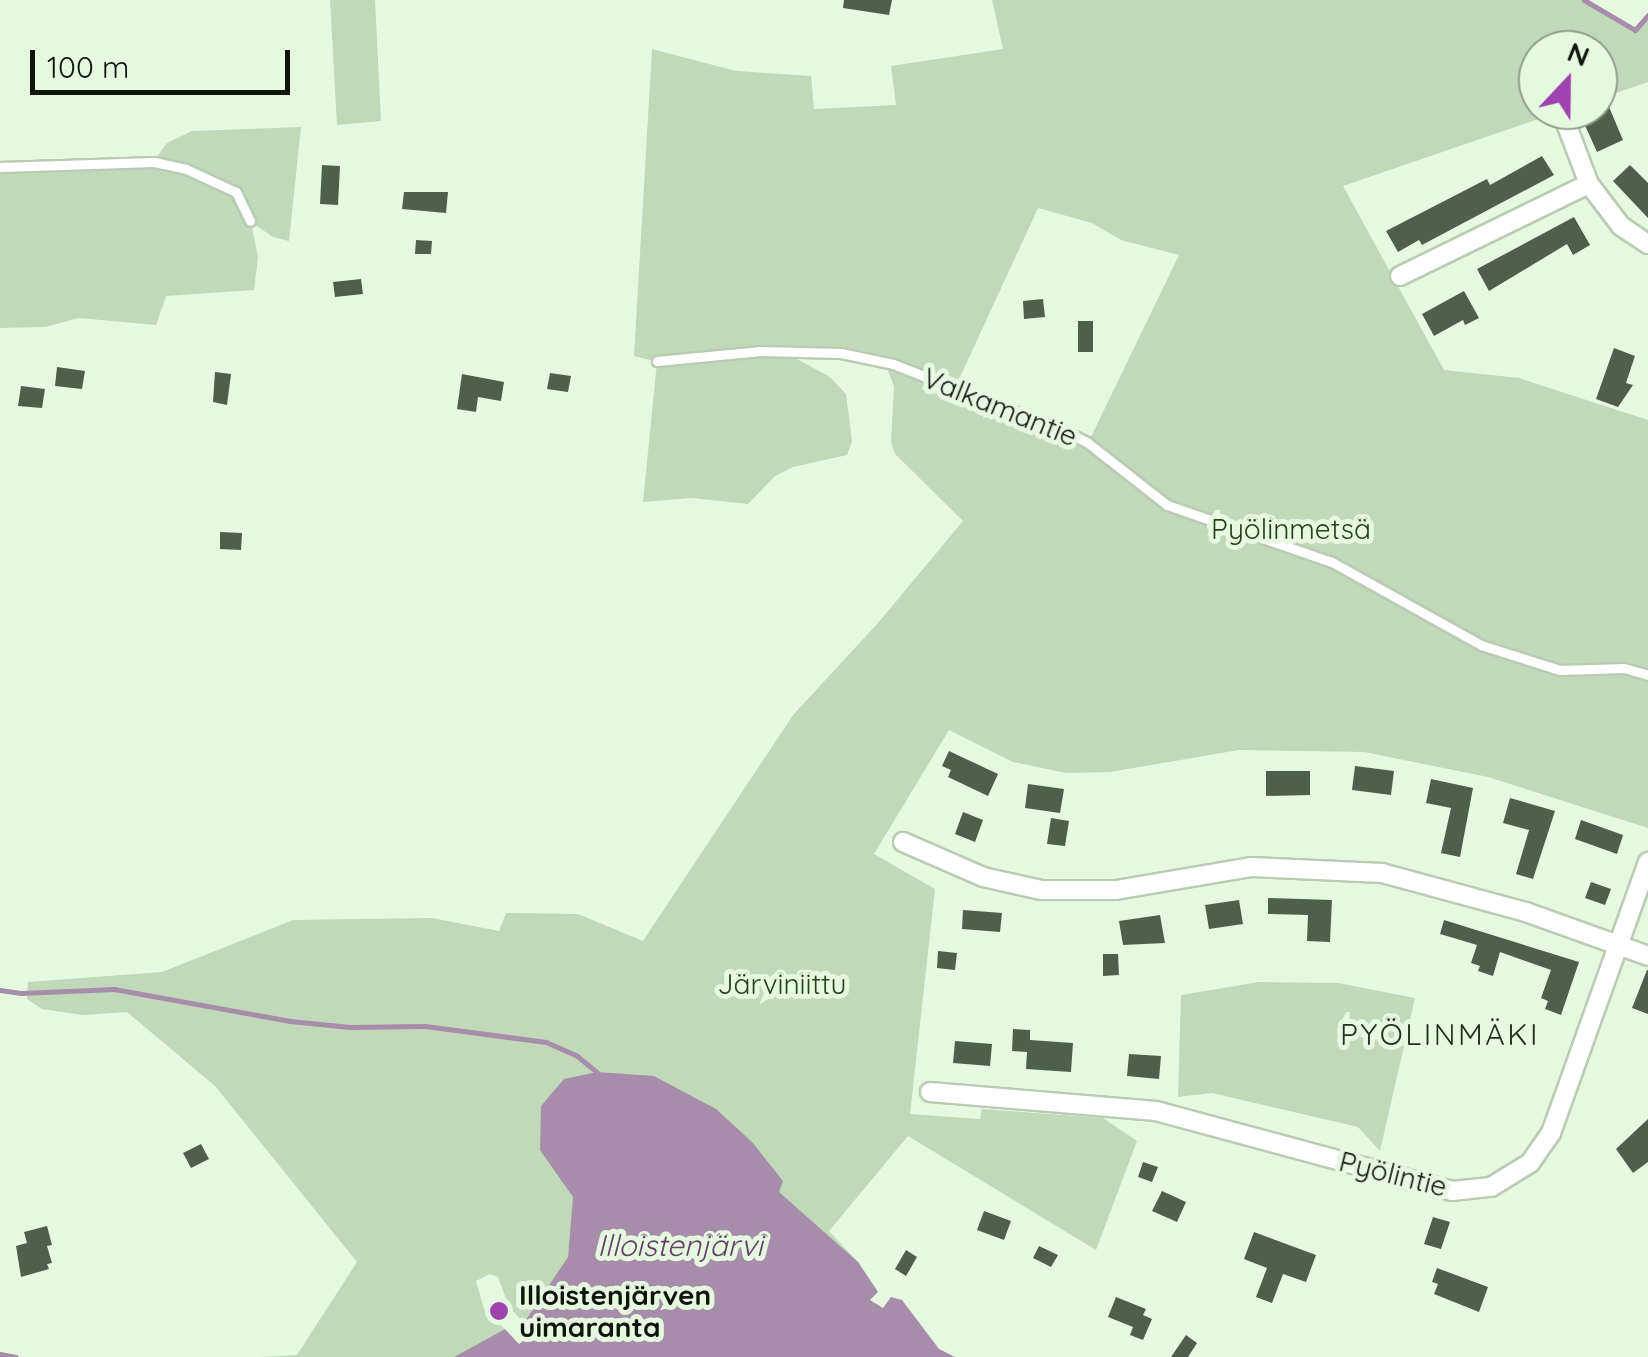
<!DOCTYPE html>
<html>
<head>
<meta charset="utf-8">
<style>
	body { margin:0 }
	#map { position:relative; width:1648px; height:1357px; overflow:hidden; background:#e7f8e0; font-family:Quicksand,sans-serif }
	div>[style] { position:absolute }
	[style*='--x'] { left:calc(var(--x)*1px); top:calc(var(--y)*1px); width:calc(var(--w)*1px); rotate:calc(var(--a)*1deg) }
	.green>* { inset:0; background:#c1d8b9 }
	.water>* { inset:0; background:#a68eab }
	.stream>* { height:5px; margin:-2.5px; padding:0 2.5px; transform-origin:2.5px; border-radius:2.5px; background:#a68eab }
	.building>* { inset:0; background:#505f4b }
	.roads { filter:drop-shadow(2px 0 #bacbb4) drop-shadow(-2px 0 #bacbb4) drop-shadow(0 2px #bacbb4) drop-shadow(0 -2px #bacbb4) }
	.service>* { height:9px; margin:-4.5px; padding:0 4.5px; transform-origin:4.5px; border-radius:4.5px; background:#fff }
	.minor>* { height:18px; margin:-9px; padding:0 9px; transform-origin:9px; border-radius:9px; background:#fff }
	.dots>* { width:28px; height:28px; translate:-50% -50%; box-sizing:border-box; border:5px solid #e7f8e0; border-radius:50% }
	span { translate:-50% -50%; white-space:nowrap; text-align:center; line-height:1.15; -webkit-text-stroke:10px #e7f8e0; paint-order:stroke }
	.street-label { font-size:28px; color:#0f150d }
	.park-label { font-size:28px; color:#254417 }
	.poi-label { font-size:28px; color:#0f150d; font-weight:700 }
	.left { translate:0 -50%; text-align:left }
	.neighbourhood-label { font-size:30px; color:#23301e; letter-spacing:2.5px }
	.water-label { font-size:30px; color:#64406a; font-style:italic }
	.north { position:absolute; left:1518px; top:30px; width:100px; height:100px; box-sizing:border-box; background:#e7f8e0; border:2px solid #919d8c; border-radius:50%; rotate:22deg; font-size:28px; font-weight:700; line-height:40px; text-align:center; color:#0f150d }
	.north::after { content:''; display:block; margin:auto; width:35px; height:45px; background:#9e44af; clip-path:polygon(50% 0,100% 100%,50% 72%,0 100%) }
	.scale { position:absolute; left:30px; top:50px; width:260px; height:45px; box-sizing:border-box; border:5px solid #0f150d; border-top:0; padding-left:12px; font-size:30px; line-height:35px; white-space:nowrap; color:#0f150d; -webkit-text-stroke:8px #e7f8e0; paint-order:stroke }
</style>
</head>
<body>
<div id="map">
	<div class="green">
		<i style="clip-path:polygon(330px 0,375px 0,381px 121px,337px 125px)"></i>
		<i style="clip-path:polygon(evenodd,992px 0,1584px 0,1634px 30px,1648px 15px,1648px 82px,1598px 99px,1598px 50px,1538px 50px,1538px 110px,1565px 110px,1343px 186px,1444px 370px,1519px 378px,1648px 420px,1648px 828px,1488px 777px,1364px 752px,1239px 750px,1110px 772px,1066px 773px,1013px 762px,949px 730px,874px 854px,935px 889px,910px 1114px,980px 1119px,982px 1109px,1103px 1118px,1137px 1141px,1096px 1250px,908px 1136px,829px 1231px,858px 1262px,878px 1292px,524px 1323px,509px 1307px,498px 1277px,490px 1274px,476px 1281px,484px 1309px,505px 1329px,454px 1357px,261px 1357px,297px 1355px,357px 1262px,215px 1086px,127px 1012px,82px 1015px,42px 1009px,27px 999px,28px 982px,162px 972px,293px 920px,432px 918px,499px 931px,506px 913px,578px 914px,643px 941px,793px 715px,878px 623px,963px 521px,895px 454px,891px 442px,894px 387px,888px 370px,874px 358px,786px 353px,830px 377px,846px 394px,852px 441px,847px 455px,793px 467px,775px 476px,748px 504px,692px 498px,643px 502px,657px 362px,634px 356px,652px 49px,736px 71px,811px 76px,814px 109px,896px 105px,891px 66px,1003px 49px,992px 0,1038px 208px,1092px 223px,1121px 240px,1179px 255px,1088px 443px,955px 388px,1038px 208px)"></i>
		<i style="clip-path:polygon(301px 127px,289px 241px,273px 237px,251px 222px,258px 257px,254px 290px,166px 296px,156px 325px,79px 318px,45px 327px,0 328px,0 167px,153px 162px,167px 143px,192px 131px)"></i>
		<i style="clip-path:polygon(1259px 982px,1338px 983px,1415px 998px,1380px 1151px,1358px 1127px,1212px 1093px,1178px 1097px,1181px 995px)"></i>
	</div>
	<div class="water">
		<i style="clip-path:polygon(597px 1072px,654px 1076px,716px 1109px,752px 1142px,783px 1181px,779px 1192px,858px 1262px,878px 1292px,870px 1300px,883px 1308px,891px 1297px,902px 1300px,939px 1349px,955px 1357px,454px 1357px,505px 1329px,519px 1344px,533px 1333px,524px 1323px,568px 1257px,573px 1197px,540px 1150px,541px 1106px,564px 1079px)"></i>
	</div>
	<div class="stream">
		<i style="--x:1584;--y:0;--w:59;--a:30.5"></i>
		<i style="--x:1635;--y:30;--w:20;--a:-49"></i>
		<i style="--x:0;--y:990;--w:21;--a:8"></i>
		<i style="--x:21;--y:993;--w:93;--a:-2.5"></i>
		<i style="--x:114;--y:989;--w:179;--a:10.3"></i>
		<i style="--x:290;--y:1021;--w:60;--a:5.7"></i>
		<i style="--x:350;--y:1027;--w:75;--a:-0.8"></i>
		<i style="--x:425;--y:1026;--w:122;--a:7.5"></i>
		<i style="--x:546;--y:1042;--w:34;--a:24"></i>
		<i style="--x:577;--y:1056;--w:26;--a:39"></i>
		<i style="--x:0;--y:1354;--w:16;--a:11"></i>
	</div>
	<div class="building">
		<i style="clip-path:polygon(844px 0,892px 0,889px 15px,843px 8px)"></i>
		<i style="clip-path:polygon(1598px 81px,1623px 140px,1597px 152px,1578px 110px,1598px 110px)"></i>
		<i style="clip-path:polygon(1542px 156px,1554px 175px,1422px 245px,1419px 240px,1398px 252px,1386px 231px,1487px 179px,1490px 185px)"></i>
		<i style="clip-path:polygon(322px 165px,340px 166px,338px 205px,320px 204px)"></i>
		<i style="clip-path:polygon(1630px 165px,1648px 183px,1648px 218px,1613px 181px)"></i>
		<i style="clip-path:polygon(404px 192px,448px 192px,446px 213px,402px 209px)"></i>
		<i style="clip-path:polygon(1574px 217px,1590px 245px,1573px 255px,1567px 244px,1489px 291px,1477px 269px)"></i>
		<i style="clip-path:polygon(416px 240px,432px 241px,431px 254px,415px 254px)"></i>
		<i style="clip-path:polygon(361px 279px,363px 294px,335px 297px,333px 282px)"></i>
		<i style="clip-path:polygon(1464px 291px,1479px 318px,1465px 325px,1463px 320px,1434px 336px,1422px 314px)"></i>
		<i style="clip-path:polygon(1043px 299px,1045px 317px,1024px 319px,1023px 301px)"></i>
		<i style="clip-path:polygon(1078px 321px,1093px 321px,1093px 352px,1078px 352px)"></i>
		<i style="clip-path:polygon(1614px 348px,1635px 356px,1626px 383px,1633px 385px,1618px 407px,1596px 399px)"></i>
		<i style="clip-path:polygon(57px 367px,85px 371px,82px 389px,55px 386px)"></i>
		<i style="clip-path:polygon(215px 372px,231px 374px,227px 405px,213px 402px)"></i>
		<i style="clip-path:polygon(550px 373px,571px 376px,568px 392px,547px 389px)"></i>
		<i style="clip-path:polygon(462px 374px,504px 382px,501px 401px,478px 397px,476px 412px,457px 409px)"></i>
		<i style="clip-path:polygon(21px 386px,45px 389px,42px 408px,18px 406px)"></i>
		<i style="clip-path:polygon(220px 532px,242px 533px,241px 550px,220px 549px)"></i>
		<i style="clip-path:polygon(949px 751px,998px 774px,988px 796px,948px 777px,951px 770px,942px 766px)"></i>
		<i style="clip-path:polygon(1355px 766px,1394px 771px,1391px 795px,1352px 790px)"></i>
		<i style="clip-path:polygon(1266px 771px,1310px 771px,1310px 795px,1266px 796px)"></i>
		<i style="clip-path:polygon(1431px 779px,1473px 788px,1460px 857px,1441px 853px,1451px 808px,1426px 803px)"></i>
		<i style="clip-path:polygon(1028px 784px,1064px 789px,1060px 813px,1025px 808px)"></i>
		<i style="clip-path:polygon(1510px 798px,1555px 811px,1533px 879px,1516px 874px,1529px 830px,1503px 823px)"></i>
		<i style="clip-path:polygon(963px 812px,983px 820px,975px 842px,955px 834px)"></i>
		<i style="clip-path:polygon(1051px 818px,1069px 821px,1065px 846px,1047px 844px)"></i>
		<i style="clip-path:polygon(1581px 820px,1623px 835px,1617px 854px,1575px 839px)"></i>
		<i style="clip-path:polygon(1591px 882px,1611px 889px,1605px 905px,1585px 898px)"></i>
		<i style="clip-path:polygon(1268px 898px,1332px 900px,1330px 942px,1307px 941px,1308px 915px,1268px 914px)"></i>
		<i style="clip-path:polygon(1239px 900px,1243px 924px,1209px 929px,1205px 905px)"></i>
		<i style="clip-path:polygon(963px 910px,1002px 913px,1000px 932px,962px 929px)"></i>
		<i style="clip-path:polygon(1160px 915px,1165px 943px,1123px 945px,1119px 921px)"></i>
		<i style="clip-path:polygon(1444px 920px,1579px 962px,1561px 1015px,1545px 1009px,1548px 1001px,1541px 998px,1551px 970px,1500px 952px,1493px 976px,1478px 971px,1480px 966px,1471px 963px,1477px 945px,1440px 934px)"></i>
		<i style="clip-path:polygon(938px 951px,957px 953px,955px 970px,937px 968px)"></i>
		<i style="clip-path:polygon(1103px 954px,1118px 954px,1119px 975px,1103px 976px)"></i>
		<i style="clip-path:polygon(1647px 970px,1648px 970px,1648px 1014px,1632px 1008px)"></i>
		<i style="clip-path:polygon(1013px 1029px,1030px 1030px,1030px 1040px,1073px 1043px,1071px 1072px,1026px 1069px,1027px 1052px,1012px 1051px)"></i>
		<i style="clip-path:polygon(955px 1041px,992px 1044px,990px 1066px,953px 1063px)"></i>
		<i style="clip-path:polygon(1129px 1054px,1161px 1056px,1159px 1079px,1127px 1076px)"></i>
		<i style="clip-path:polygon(1648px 1119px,1648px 1162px,1633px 1173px,1616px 1149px)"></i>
		<i style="clip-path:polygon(201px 1144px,209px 1159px,191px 1168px,183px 1153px)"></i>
		<i style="clip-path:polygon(1143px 1162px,1158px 1167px,1152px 1182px,1138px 1177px)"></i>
		<i style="clip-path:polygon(1162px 1191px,1186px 1202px,1177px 1222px,1152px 1211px)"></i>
		<i style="clip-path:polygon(984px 1211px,1011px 1221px,1004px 1240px,977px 1230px)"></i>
		<i style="clip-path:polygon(1433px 1217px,1450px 1222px,1441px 1249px,1424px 1244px)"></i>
		<i style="clip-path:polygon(47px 1226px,52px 1245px,47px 1246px,52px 1263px,47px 1264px,49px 1269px,21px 1277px,16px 1246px,27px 1243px,24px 1232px)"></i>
		<i style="clip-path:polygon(1254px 1232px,1316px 1255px,1306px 1282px,1283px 1274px,1272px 1303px,1256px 1297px,1267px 1268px,1244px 1259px)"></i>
		<i style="clip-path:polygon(1039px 1246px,1058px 1255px,1051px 1267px,1033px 1258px)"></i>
		<i style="clip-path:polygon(906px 1250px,917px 1257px,906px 1276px,895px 1269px)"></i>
		<i style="clip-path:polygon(1437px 1268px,1488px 1287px,1479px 1312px,1434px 1294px,1438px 1284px,1432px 1282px)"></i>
		<i style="clip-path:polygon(1116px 1297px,1146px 1309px,1143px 1315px,1152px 1319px,1143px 1340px,1130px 1335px,1133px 1327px,1108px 1317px)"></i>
		<i style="clip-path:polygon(1186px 1335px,1197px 1343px,1188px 1357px,1171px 1357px)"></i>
	</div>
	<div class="roads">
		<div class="service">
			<i style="--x:0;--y:167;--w:154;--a:-1.9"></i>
			<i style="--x:154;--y:162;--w:33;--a:12"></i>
			<i style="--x:186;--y:169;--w:55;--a:24.7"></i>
			<i style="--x:236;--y:192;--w:32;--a:64"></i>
			<i style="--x:657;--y:361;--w:104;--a:-5.5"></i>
			<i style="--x:761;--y:351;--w:80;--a:1.4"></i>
			<i style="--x:841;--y:353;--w:53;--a:11.9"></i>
			<i style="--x:893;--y:364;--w:180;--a:21.2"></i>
			<i style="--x:1061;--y:429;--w:30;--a:27"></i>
			<i style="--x:1088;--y:443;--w:100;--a:38.1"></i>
			<i style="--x:1167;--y:505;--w:175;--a:19.1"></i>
			<i style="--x:1332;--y:562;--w:171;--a:29.1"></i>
			<i style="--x:1481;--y:645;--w:83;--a:17.6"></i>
			<i style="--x:1560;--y:670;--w:64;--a:-1.8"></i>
			<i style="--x:1624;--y:668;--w:25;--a:16"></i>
		</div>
		<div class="minor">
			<i style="--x:1561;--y:110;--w:79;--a:69.3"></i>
			<i style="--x:1589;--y:184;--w:53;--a:52.7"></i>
			<i style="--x:1621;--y:226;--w:32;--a:34"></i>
			<i style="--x:1400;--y:276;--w:210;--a:-26"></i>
			<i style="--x:903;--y:842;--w:87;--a:23.6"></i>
			<i style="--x:983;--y:877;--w:59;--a:12.6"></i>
			<i style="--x:1041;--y:890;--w:75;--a:0"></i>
			<i style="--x:1116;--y:890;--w:138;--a:-9.6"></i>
			<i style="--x:1252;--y:867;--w:130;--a:2.6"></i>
			<i style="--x:1382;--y:873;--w:149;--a:15.2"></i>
			<i style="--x:1526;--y:912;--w:130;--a:19.8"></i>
			<i style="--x:930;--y:1092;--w:227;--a:4.8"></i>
			<i style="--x:1156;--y:1111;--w:307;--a:15.1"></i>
			<i style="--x:1452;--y:1191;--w:39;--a:-6"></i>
			<i style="--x:1491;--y:1187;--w:46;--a:-31.6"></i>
			<i style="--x:1530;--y:1163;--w:37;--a:-55"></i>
			<i style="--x:1551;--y:1133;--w:288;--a:-70.3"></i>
		</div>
	</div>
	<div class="dots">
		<i style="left:499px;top:1311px;background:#9e44af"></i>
	</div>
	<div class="street-label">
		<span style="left:1000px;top:407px;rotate:22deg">Valkamantie</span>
		<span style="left:1393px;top:1174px;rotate:14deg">Pyölintie</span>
	</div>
	<div class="park-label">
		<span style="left:1291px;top:529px">Pyölinmetsä</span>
		<span style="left:782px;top:984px">Järviniittu</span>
	</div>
	<div class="poi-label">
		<span class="left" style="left:519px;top:1311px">Illoistenjärven<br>uimaranta</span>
	</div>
	<div class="neighbourhood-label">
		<span style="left:1440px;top:1034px">PYÖLINMÄKI</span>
	</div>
	<div class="water-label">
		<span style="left:680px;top:1245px">Illoistenjärvi</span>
	</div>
	<div class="north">N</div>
	<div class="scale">100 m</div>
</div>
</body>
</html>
